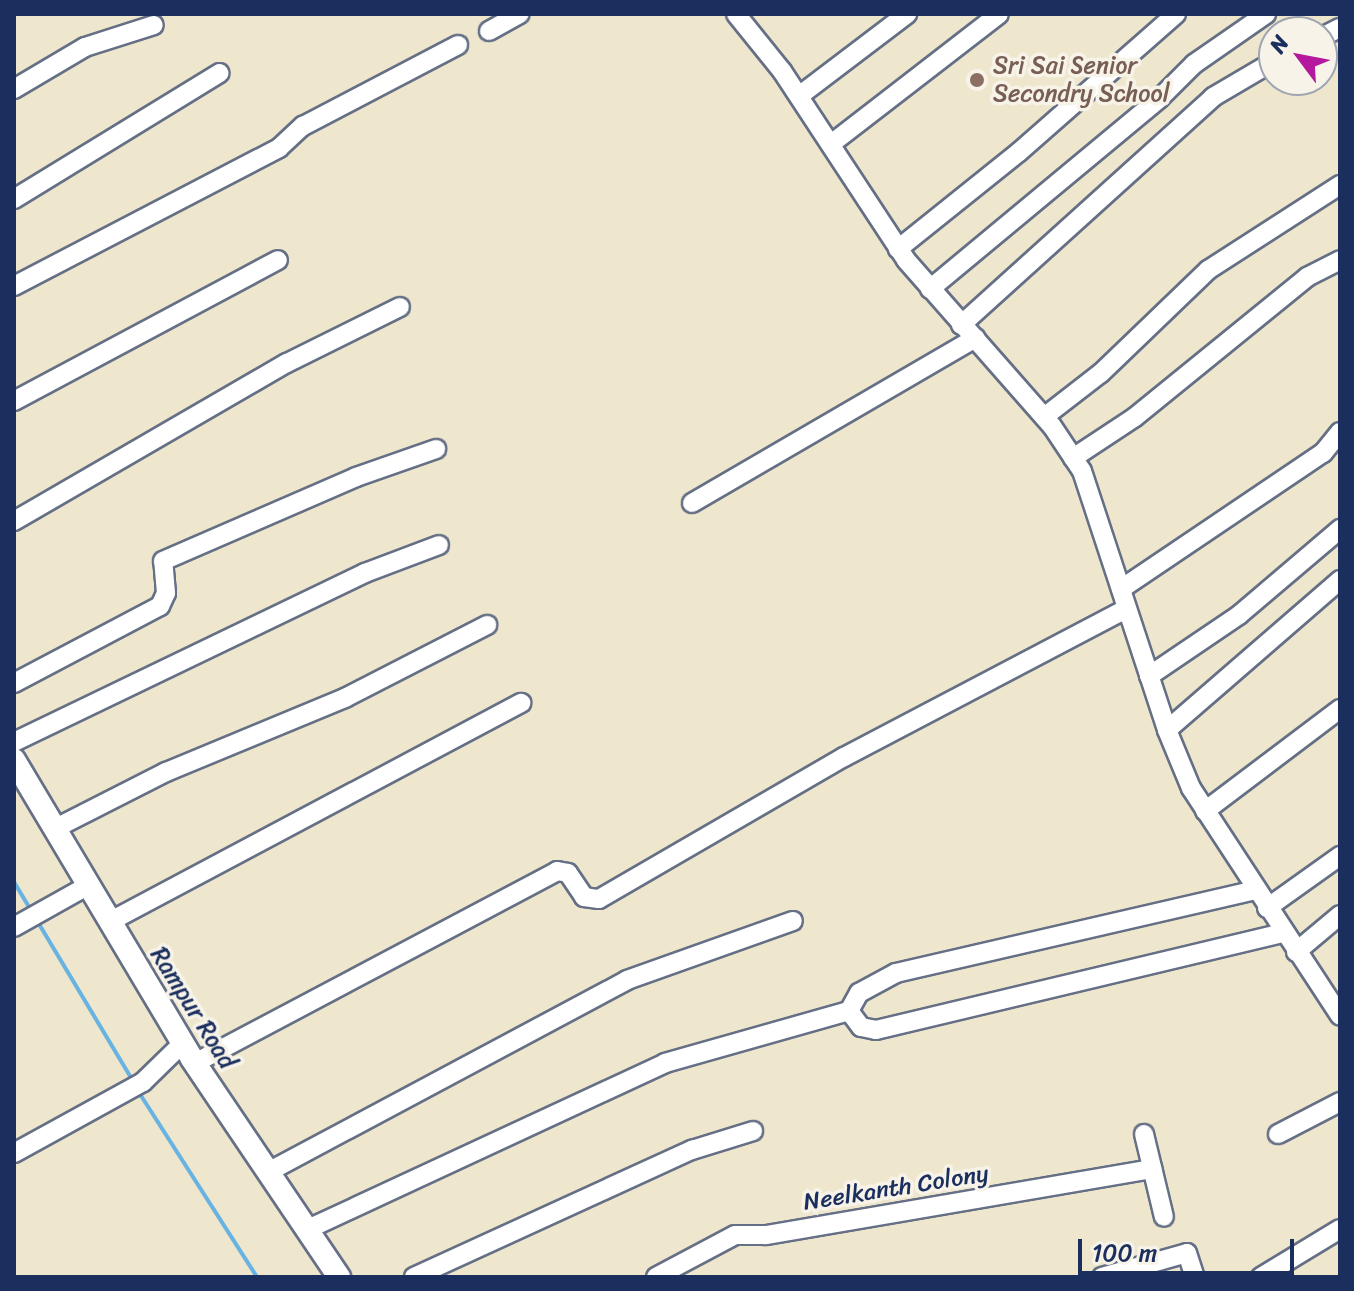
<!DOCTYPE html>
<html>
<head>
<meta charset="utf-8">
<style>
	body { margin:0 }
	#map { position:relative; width:1354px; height:1291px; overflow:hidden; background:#eee7cd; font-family:Sriracha,sans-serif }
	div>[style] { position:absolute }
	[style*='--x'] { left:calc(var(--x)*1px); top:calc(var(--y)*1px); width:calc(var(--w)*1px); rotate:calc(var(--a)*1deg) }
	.stream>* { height:4px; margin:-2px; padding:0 2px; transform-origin:2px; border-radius:2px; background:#68b3e1 }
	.roads { filter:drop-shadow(2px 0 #656f85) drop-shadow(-2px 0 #656f85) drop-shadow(0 2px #656f85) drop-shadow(0 -2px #656f85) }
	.minor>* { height:18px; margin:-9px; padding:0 9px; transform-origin:9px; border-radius:9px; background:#fff }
	.major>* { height:22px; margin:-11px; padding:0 11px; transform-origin:11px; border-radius:11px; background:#fff }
	.dots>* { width:22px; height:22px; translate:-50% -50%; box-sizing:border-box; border:4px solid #f7f3e8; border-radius:50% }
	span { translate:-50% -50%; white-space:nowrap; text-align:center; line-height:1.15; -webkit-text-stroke:7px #f7f3e8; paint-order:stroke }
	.education-label { font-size:24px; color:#785e54 }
	.left { translate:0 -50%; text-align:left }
	.street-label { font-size:24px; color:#1b2f5e }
	.frame { position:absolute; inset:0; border:16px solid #1b2f5e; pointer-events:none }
	.north { position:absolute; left:1258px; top:16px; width:80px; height:80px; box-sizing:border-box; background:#f7f3e8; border:2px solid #9fa5b1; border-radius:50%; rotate:302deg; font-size:22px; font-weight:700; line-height:32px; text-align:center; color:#1b2f5e }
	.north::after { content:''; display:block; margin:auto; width:28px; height:36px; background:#b5179e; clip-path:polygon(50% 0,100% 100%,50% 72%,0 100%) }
	.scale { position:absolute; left:1078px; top:1239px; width:216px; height:36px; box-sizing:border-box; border:4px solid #1b2f5e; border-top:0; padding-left:10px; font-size:24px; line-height:28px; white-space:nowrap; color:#1b2f5e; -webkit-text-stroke:6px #f7f3e8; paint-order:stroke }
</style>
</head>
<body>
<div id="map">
	<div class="stream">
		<i style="--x:14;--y:882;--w:29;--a:59"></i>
		<i style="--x:39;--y:924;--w:185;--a:59.1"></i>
		<i style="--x:138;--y:1091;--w:221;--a:57.4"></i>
	</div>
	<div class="roads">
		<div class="minor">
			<i style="--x:736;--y:14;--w:73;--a:51.1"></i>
			<i style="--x:782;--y:71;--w:226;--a:56.7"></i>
			<i style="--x:906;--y:260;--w:221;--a:48.7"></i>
			<i style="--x:1052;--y:426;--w:54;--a:56.3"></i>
			<i style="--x:1082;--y:471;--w:273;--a:71.8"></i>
			<i style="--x:1167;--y:730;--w:63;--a:67.5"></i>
			<i style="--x:1191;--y:788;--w:272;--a:56.8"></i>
			<i style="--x:489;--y:31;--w:35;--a:-29"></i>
			<i style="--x:1322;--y:37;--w:20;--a:-27"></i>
			<i style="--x:14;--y:89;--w:82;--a:-30.6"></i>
			<i style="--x:85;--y:47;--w:72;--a:-17.7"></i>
			<i style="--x:799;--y:96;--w:136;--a:-37.2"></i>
			<i style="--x:831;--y:144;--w:212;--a:-37.7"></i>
			<i style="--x:14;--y:199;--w:241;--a:-31.5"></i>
			<i style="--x:898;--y:249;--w:155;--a:-38.7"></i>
			<i style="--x:1019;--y:152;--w:209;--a:-41.3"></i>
			<i style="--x:14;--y:286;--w:299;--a:-27.5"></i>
			<i style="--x:279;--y:148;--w:33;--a:-43"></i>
			<i style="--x:303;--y:126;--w:175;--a:-27.6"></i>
			<i style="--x:930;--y:289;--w:299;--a:-39.7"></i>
			<i style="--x:1160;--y:98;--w:48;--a:-45"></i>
			<i style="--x:1194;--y:64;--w:88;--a:-34.8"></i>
			<i style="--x:961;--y:325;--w:340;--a:-42.1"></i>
			<i style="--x:1213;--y:97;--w:71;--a:-30.5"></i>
			<i style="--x:14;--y:401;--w:299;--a:-28.1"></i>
			<i style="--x:1044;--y:417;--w:72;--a:-37.7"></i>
			<i style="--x:1101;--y:373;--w:149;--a:-43.9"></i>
			<i style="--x:1208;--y:270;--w:157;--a:-32.8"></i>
			<i style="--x:1073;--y:458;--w:74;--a:-33.5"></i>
			<i style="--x:1135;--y:417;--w:222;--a:-39.1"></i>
			<i style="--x:1307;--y:277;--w:37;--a:-27"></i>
			<i style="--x:692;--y:503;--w:328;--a:-30.2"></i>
			<i style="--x:14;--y:521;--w:315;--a:-30.1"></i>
			<i style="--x:287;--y:363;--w:126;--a:-26.4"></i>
			<i style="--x:1121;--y:589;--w:244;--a:-34"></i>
			<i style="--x:1323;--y:453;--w:27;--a:-51"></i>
			<i style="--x:1149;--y:676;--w:109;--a:-34.1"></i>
			<i style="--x:1239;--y:615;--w:133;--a:-40.4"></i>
			<i style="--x:14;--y:683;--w:165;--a:-27.8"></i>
			<i style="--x:160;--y:606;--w:14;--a:-65"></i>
			<i style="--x:166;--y:593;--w:32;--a:-95"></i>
			<i style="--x:163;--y:561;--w:210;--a:-23.5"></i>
			<i style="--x:356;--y:477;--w:85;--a:-19.3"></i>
			<i style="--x:1167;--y:730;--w:229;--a:-40.9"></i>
			<i style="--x:14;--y:742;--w:390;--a:-25.7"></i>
			<i style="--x:365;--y:573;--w:79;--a:-20.7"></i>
			<i style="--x:1205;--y:811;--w:169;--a:-37.1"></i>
			<i style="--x:54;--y:829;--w:126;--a:-27"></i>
			<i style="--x:166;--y:772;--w:194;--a:-22.5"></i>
			<i style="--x:345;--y:698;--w:160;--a:-27.2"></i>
			<i style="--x:1267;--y:908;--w:90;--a:-35.5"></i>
			<i style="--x:109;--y:922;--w:467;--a:-28"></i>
			<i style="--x:14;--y:927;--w:84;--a:-29.3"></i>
			<i style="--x:1296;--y:952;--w:57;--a:-40.1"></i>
			<i style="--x:849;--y:1011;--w:20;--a:53"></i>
			<i style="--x:861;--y:1027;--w:15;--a:11"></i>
			<i style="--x:876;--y:1030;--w:417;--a:-13.4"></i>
			<i style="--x:195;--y:1063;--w:410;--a:-27.9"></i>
			<i style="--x:557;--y:871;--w:11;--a:10"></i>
			<i style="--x:568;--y:873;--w:29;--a:56"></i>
			<i style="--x:584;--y:897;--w:15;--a:8"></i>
			<i style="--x:599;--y:899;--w:283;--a:-30.1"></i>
			<i style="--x:844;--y:757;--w:318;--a:-27.7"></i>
			<i style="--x:1144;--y:1134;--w:85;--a:76.5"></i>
			<i style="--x:1278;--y:1134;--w:70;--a:-27.3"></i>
			<i style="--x:14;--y:1153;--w:147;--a:-28.8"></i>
			<i style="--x:143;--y:1082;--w:56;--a:-44.3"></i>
			<i style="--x:268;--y:1172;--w:407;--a:-28.1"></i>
			<i style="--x:627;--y:980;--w:176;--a:-19.6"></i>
			<i style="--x:308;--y:1229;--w:394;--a:-24.9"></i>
			<i style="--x:665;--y:1063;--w:191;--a:-15.8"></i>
			<i style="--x:849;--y:1011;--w:21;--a:-61"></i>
			<i style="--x:859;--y:993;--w:42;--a:-28.4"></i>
			<i style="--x:896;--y:973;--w:368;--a:-13"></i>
			<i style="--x:414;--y:1277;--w:306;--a:-24.6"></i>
			<i style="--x:692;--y:1150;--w:64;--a:-17.3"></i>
			<i style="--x:656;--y:1277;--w:89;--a:-28"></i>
			<i style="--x:735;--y:1235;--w:31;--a:0"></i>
			<i style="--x:766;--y:1235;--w:392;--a:-9.7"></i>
			<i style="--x:1102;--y:1277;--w:88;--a:-15.8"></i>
			<i style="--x:1187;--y:1253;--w:25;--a:72"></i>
			<i style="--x:1261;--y:1277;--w:92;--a:-31.3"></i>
		</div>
		<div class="major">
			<i style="--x:14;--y:760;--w:348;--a:59.2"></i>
			<i style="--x:192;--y:1059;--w:263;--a:56"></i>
		</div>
	</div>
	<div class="dots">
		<i style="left:977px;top:80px;background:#8d6e63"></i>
	</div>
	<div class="education-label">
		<span class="left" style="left:993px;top:80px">Sri Sai Senior<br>Secondry School</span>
	</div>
	<div class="street-label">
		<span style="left:193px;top:1008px;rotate:58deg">Rampur Road</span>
		<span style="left:896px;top:1188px;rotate:-9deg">Neelkanth Colony</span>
	</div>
	<div class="frame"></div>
	<div class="north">N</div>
	<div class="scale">100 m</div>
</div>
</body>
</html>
